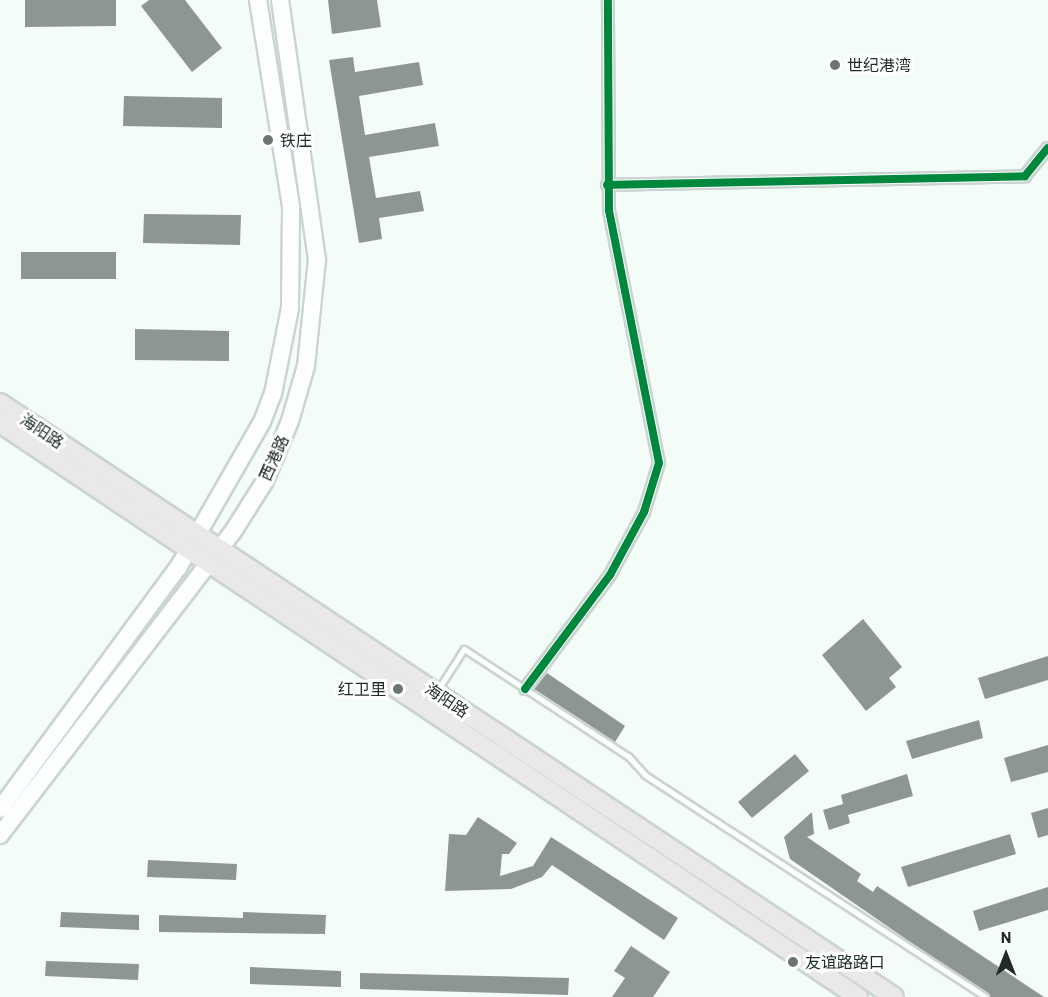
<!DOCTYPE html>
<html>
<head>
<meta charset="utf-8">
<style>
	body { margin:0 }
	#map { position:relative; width:1048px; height:997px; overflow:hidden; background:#f4fcf8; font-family:Barlow,"Noto Sans SC",sans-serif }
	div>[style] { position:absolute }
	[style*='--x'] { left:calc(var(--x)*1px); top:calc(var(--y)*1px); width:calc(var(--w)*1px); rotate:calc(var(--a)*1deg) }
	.building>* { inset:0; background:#8d9692 }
	.roads { filter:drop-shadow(2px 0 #cad4d0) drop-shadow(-2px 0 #cad4d0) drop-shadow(0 2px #cad4d0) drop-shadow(0 -2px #cad4d0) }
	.service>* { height:5px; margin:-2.5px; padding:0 2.5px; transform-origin:2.5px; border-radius:2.5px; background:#fdfffe }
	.minor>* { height:10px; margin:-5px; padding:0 5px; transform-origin:5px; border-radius:5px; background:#fdfffe }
	.secondary>* { height:16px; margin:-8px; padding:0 8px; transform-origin:8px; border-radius:8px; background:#fdfffe }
	.primary>* { height:18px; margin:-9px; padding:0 9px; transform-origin:9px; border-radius:9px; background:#eae8ea }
	.cycleway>* { height:8px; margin:-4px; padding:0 4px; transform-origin:4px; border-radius:4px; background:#00873e }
	.dots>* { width:16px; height:16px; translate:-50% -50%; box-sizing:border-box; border:3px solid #fff; border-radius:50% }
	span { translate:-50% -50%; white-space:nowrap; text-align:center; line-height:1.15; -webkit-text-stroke:6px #fff; paint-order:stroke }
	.poi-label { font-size:16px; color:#1f2c26 }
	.left { translate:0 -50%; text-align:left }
	.right { translate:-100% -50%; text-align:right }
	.street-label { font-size:16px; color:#1f2c26 }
	.north { position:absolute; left:976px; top:925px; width:60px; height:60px; -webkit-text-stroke:4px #fff; paint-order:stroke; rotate:0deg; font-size:16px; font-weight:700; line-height:24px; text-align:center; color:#1f2c26 }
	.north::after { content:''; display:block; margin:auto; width:21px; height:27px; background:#1f2c26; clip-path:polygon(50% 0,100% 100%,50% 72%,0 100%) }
</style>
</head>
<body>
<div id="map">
	<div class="building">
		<i style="clip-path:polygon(25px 0,116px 0,116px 26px,25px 27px)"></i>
		<i style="clip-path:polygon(149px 0,185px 0,222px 48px,192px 72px,141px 6px)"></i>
		<i style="clip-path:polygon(328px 0,377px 0,381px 27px,332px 34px)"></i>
		<i style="clip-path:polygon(353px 57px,355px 72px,419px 62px,423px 85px,359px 96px,365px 135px,435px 123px,439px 146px,369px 157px,376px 198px,420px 191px,424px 211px,379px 218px,382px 239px,359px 243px,329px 60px)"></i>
		<i style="clip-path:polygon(124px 96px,222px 98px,222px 128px,123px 126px)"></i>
		<i style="clip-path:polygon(144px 214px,241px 215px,240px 245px,143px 243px)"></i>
		<i style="clip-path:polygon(21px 252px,116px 252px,116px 279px,21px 279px)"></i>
		<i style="clip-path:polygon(135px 329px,229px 331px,229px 361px,135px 360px)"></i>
		<i style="clip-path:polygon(863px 619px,902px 667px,889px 678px,896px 687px,866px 711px,822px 655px)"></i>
		<i style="clip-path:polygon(1048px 656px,1048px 680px,985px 699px,978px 678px)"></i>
		<i style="clip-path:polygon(547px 673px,625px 726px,615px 742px,534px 689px)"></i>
		<i style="clip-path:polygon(979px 720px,983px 738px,912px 759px,906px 741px)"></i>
		<i style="clip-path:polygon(1048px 745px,1048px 772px,1011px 782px,1004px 758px)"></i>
		<i style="clip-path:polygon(795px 754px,809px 771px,752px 818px,738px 802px)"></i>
		<i style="clip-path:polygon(907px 774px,913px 796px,848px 815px,850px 823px,829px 830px,823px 810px,843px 804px,841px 795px)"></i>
		<i style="clip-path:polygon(1048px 808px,1048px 835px,1038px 838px,1031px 813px)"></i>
		<i style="clip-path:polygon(812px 812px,814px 834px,807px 837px,861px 874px,857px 881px,873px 892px,877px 886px,1044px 997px,990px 997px,790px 859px,784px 837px)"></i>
		<i style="clip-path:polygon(478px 817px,517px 843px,509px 854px,502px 854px,500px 876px,533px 866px,551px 837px,678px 918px,664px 940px,552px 865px,542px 877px,511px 889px,445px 891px,449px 834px,466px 835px)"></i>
		<i style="clip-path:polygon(1010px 834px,1016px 854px,908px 887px,901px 867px)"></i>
		<i style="clip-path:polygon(148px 860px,237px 864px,236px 880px,147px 877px)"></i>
		<i style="clip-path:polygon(1048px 887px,1048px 910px,979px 931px,973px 911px)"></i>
		<i style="clip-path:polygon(61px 912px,139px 915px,139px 930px,60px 927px)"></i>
		<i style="clip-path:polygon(243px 912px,326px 915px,325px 934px,159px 932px,159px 915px,243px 918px)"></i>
		<i style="clip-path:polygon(631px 946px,670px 972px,653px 997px,612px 997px,625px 978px,614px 971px)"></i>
		<i style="clip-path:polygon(46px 961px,139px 964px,138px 980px,45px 976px)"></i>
		<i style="clip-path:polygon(250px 967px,341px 971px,341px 987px,250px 984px)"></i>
		<i style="clip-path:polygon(360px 973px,569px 978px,568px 995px,360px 989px)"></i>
	</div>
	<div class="roads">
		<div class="service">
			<i style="--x:437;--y:691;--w:50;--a:-57.3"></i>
			<i style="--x:464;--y:649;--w:197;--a:33.2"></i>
			<i style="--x:629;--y:757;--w:24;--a:48"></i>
			<i style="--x:645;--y:775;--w:406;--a:33.1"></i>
		</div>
		<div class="minor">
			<i style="--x:607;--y:185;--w:418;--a:-1.2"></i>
			<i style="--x:1025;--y:176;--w:36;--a:-51"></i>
			<i style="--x:525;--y:689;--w:142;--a:-53.3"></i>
			<i style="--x:610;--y:575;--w:72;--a:-61.6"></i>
			<i style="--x:644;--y:512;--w:51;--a:-73"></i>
			<i style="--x:659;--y:463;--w:258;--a:-101.2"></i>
			<i style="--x:609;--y:210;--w:210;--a:-90.3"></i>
		</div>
		<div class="secondary">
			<i style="--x:0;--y:809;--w:300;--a:-53.6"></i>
			<i style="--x:178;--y:568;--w:168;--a:-60.1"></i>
			<i style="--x:262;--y:422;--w:30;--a:-69"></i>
			<i style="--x:273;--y:394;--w:88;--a:-78.8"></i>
			<i style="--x:290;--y:308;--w:102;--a:-89.4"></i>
			<i style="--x:291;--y:206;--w:209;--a:-99.1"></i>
			<i style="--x:0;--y:835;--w:384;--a:-52.5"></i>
			<i style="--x:234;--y:530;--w:58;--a:-57.7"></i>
			<i style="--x:265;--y:481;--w:65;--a:-67.4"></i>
			<i style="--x:290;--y:421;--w:57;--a:-73.8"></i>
			<i style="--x:306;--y:366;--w:107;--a:-84.1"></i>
			<i style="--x:317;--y:260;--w:263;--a:-98.1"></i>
		</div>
		<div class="primary">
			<i style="--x:0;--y:403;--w:1073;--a:33.6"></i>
			<i style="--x:0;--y:423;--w:1032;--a:33.78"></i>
		</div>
	</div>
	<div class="cycleway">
		<i style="--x:607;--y:185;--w:418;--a:-1.2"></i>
		<i style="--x:1025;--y:176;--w:36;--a:-51"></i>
		<i style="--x:525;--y:689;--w:142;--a:-53.3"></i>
		<i style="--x:610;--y:575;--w:72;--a:-61.6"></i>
		<i style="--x:644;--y:512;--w:51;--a:-73"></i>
		<i style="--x:659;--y:463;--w:258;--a:-101.2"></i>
		<i style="--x:609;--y:210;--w:210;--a:-90.3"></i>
	</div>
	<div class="dots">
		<i style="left:835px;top:65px;background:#6a7570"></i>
		<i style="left:268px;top:140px;background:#6a7570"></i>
		<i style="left:398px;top:689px;background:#6a7570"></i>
		<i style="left:793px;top:962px;background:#6a7570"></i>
	</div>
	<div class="poi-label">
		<span class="left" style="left:847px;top:65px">世纪港湾</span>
		<span class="left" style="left:280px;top:140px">铁庄</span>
		<span class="right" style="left:386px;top:689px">红卫里</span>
		<span class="left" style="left:805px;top:962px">友谊路路口</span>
	</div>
	<div class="street-label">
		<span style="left:42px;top:431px;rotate:34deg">海阳路</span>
		<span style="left:274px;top:458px;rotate:-66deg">西港路</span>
		<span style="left:447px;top:700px;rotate:34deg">海阳路</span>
	</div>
	<div class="north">N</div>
</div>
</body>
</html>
